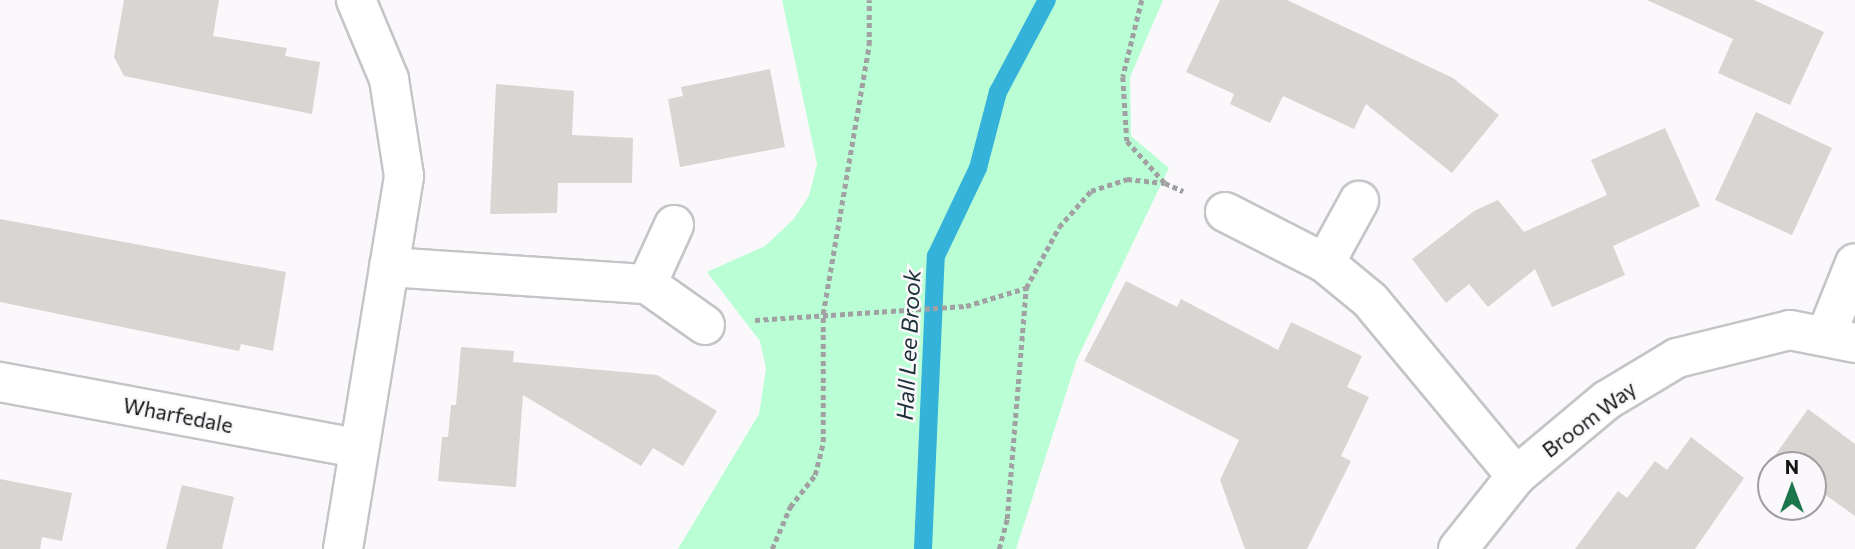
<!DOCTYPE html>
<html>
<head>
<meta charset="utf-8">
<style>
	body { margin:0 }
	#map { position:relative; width:1855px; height:549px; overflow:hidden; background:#faf8fb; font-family:Commissioner,sans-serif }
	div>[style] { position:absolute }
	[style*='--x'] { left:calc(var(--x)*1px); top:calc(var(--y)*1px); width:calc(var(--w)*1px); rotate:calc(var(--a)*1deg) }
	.green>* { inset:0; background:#b9fed4 }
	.stream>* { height:18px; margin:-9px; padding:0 9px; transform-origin:9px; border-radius:9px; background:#34b2da }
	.building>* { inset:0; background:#d8d5d3 }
	.path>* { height:4.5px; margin-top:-2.25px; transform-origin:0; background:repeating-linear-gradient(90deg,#a1a0a2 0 5px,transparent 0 8.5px) }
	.roads { filter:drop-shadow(2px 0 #c5c4c7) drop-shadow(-2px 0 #c5c4c7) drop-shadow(0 2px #c5c4c7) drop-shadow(0 -2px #c5c4c7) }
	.minor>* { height:38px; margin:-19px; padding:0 19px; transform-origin:19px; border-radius:19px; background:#fff }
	span { translate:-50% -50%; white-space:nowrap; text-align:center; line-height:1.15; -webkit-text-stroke:5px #faf8fb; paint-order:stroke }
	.street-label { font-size:21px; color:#161516 }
	.water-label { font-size:23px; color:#1d3239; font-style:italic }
	.north { position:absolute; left:1757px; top:451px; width:70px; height:70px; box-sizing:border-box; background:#faf8fb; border:2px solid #9f9d9f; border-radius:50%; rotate:0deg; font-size:19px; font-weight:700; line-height:28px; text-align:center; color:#161516 }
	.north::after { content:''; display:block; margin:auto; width:24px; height:32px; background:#1b764b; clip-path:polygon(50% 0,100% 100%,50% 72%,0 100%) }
</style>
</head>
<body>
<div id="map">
	<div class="green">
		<i style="clip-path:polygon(782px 0,1163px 0,1130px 77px,1131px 136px,1169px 168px,1077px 359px,1016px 549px,678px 549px,759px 414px,766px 369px,760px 341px,707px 272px,765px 246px,793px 220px,809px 196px,817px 164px)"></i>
	</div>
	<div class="stream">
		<i style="--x:923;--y:549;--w:293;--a:-87.5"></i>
		<i style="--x:936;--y:256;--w:98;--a:-64.5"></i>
		<i style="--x:978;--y:168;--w:79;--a:-75.3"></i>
		<i style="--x:998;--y:92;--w:104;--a:-62"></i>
	</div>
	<div class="building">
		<i style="clip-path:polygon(124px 0,219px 0,213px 36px,287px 48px,285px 56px,320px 62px,312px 114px,124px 76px,114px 57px)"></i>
		<i style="clip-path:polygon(1220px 0,1287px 0,1453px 78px,1499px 115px,1452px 173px,1366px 104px,1354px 129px,1283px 96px,1270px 123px,1230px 104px,1234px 94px,1186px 72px)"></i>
		<i style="clip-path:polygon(1647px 0,1754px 0,1824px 32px,1790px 105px,1718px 73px,1733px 39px)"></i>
		<i style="clip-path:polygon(770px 69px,785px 147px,680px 167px,668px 99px,683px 96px,681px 87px)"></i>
		<i style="clip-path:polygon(496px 84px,574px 91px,572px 135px,633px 138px,632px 183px,558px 183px,557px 213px,490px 214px)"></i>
		<i style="clip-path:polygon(1756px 112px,1832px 148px,1792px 235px,1715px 200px)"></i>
		<i style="clip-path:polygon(1665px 128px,1700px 206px,1613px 246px,1625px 275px,1552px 307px,1535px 269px,1488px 307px,1469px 284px,1446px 303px,1412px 259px,1474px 211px,1498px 200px,1524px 232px,1607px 195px,1591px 160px)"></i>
		<i style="clip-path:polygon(0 219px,286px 272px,273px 351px,241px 344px,239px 351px,0 302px)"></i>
		<i style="clip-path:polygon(1126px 281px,1177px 307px,1181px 299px,1278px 350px,1291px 322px,1362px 356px,1347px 387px,1369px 397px,1341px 456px,1351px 461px,1307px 549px,1245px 549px,1220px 480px,1239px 440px,1084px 361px)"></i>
		<i style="clip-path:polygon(461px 347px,514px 351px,513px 362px,657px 375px,717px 411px,683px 466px,653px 448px,641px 466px,523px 395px,516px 487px,438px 481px,442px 437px,448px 437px,451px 405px,456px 405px)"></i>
		<i style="clip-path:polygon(1808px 409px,1855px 444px,1855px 516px,1813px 486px,1813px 465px,1783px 465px,1773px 458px)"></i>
		<i style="clip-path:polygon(1691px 437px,1744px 478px,1695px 549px,1575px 549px,1618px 491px,1627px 498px,1655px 461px,1667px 470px)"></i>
		<i style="clip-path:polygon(0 479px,72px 493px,62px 541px,42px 537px,40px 549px,0 549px)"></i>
		<i style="clip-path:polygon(182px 485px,234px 497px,222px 549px,166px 549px)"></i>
	</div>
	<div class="path">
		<i style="--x:1142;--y:0;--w:79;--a:103.9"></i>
		<i style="--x:1123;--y:77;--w:64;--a:86.4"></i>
		<i style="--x:1127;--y:141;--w:57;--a:47.9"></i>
		<i style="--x:1165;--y:183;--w:20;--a:24"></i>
		<i style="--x:755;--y:320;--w:211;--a:-3.8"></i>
		<i style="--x:966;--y:306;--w:63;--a:-16.7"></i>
		<i style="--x:772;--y:549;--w:46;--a:-66.8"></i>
		<i style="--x:790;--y:507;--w:41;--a:-52"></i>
		<i style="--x:815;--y:475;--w:34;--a:-76"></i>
		<i style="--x:823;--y:442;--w:128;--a:-90"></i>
		<i style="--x:823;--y:314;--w:273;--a:-80.3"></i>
		<i style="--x:869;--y:45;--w:45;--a:-90"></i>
		<i style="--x:999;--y:549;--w:31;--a:-75"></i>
		<i style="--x:1007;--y:519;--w:232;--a:-85.3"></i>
		<i style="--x:1026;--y:288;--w:69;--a:-61.6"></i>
		<i style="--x:1059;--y:227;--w:48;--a:-48.4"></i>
		<i style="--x:1091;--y:191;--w:38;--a:-18"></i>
		<i style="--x:1127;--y:179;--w:38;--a:6"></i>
	</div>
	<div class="roads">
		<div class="minor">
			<i style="--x:1225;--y:212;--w:112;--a:27"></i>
			<i style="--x:1325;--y:263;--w:58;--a:39.4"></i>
			<i style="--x:1370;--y:300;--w:229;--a:50.3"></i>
			<i style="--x:1325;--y:263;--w:71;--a:-61.3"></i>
			<i style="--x:389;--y:267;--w:259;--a:3.8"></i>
			<i style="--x:647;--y:284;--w:71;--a:35.3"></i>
			<i style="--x:647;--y:284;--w:65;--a:-65.4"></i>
			<i style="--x:1827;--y:333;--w:75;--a:-68.2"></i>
			<i style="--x:0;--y:382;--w:362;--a:10.5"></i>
			<i style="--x:343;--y:549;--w:378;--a:-80.7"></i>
			<i style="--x:404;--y:176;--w:98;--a:-98.8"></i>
			<i style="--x:389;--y:79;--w:86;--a:-112.7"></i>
			<i style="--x:1458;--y:549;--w:93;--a:-51.5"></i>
			<i style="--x:1516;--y:476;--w:119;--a:-39.9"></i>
			<i style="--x:1607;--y:400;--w:82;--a:-31"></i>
			<i style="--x:1677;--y:358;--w:116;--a:-13.9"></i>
			<i style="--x:1790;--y:330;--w:66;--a:11.3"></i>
		</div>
	</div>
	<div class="street-label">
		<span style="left:178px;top:415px;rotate:11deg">Wharfedale</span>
		<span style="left:1589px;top:419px;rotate:-37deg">Broom Way</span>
	</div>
	<div class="water-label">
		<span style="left:908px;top:345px;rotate:-87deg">Hall Lee Brook</span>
	</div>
	<div class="north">N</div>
</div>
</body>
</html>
